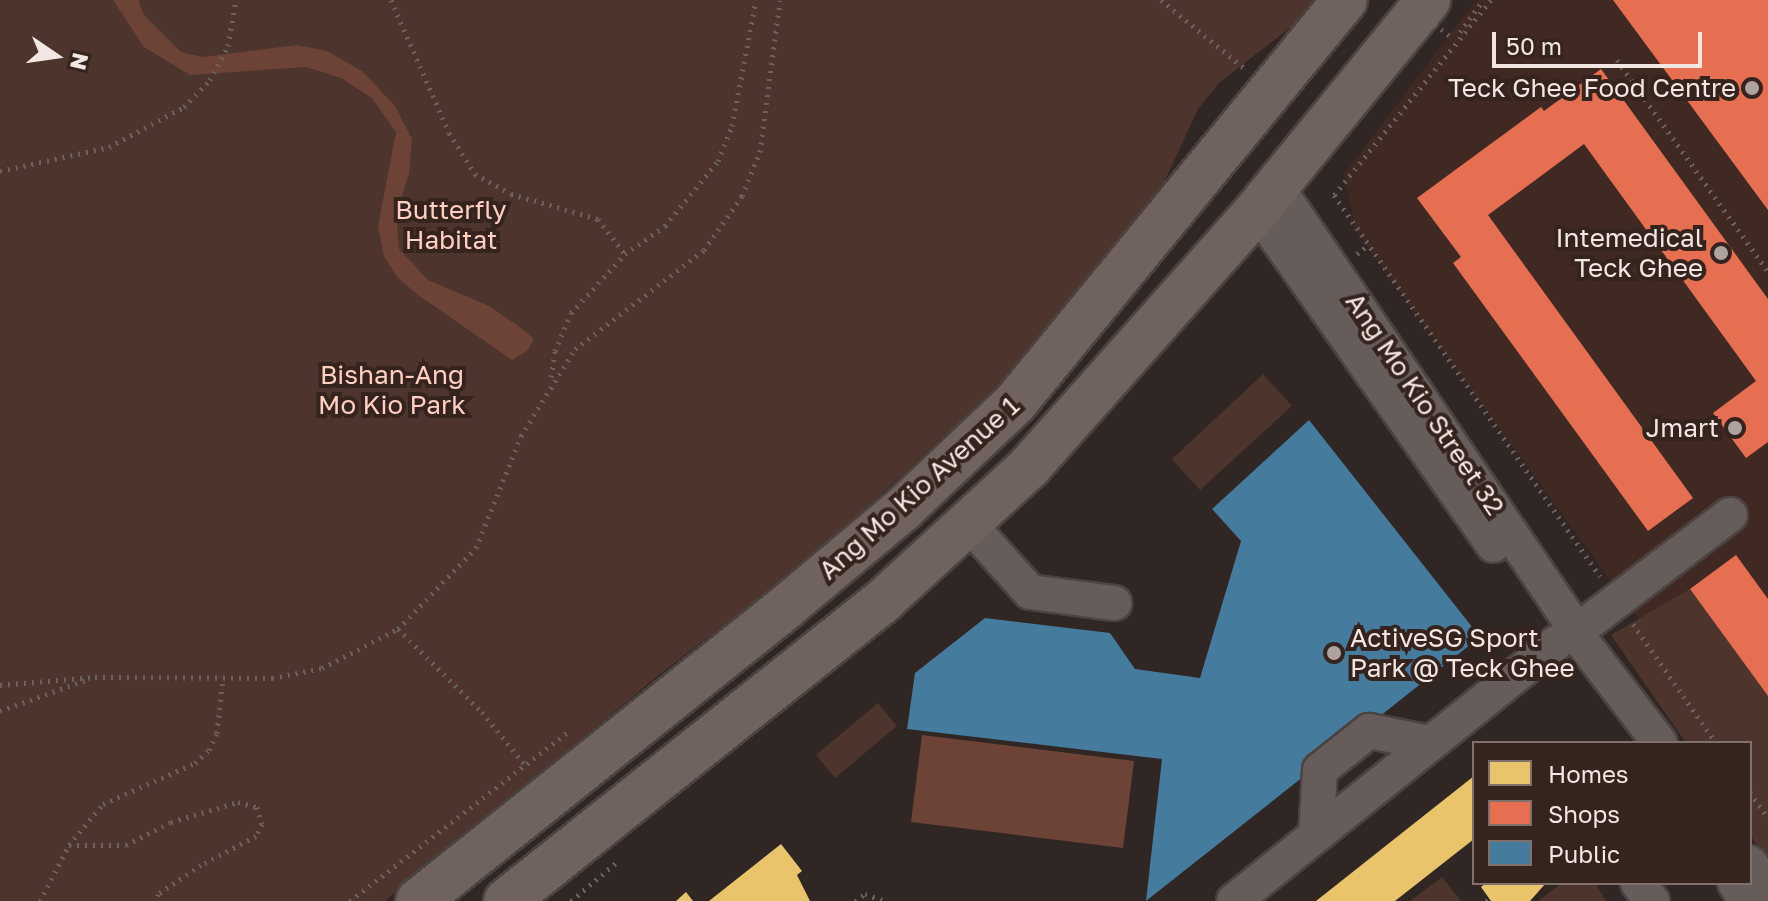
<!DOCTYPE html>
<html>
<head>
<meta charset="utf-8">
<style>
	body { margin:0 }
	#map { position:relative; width:1768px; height:901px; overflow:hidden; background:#302623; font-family:"Golos Text",sans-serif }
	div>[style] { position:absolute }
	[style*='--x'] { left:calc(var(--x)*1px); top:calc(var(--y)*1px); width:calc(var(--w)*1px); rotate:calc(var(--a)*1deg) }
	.built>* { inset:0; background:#402922 }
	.green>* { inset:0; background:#4d342c }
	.water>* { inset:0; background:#6d4337 }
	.homes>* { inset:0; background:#e9c46a }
	.shops>* { inset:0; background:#e76f51 }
	.public>* { inset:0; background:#457b9d }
	.path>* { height:5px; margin-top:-2.5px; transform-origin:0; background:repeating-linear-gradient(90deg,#6a6260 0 2px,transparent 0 8px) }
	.roads { filter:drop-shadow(2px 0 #4b4341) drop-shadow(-2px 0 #4b4341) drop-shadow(0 2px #4b4341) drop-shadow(0 -2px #4b4341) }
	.minor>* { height:34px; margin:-17px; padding:0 17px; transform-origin:17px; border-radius:17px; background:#665d5b }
	.major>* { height:44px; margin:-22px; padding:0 22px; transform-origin:22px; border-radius:22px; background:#70625d }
	.path-bridge>* { height:5px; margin-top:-2.5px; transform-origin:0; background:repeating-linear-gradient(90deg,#6a6260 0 2px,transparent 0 8px) }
	.dots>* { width:22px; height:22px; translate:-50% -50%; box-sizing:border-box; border:4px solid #35231e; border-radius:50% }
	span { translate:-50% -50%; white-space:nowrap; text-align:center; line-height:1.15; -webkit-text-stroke:8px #35231e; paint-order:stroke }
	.poi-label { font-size:26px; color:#f3e7e3 }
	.right { translate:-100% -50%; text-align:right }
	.left { translate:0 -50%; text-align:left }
	.park-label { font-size:26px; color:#ffcfc1 }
	.street-label { font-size:26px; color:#f3e7e3 }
	.legend { position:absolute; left:1472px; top:741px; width:280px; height:144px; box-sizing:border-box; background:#35231e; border:2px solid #81716d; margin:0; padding:10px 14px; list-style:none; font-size:24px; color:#f3e7e3 }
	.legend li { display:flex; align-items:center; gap:16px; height:40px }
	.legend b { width:40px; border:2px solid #81716d }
	.north { position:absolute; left:16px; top:16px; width:80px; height:80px; -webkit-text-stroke:6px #35231e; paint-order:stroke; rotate:103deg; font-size:22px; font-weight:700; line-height:32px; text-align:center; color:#f3e7e3 }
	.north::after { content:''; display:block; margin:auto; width:28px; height:36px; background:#f3e7e3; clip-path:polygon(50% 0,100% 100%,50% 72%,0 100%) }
	.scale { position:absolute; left:1492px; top:32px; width:210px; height:36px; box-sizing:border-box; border:4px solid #f3e7e3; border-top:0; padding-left:10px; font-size:24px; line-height:28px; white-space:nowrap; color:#f3e7e3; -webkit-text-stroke:6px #35231e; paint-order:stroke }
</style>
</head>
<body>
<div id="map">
	<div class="built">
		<i style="clip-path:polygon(1476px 0,1768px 0,1768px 797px,1750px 743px,1729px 743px,1356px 231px,1344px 174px)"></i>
	</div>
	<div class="green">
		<i style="clip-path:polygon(0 0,1315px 0,1295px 24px,1219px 83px,1198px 109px,1160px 191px,992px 392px,820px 551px,659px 675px,385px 901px,0 901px)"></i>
		<i style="clip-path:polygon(1263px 374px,1292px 406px,1200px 490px,1172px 459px)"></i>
		<i style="clip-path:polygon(1690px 589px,1768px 696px,1768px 861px,1750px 835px,1750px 743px,1686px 743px,1611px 635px)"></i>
		<i style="clip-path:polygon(878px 703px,897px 726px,835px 778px,816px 755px)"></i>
		<i style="clip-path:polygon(1442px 877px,1461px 901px,1410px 901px)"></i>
		<i style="clip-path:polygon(1562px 883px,1595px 883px,1606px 901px,1538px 901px)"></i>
	</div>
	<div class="water">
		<i style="clip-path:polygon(113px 0,138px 0,144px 15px,181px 52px,203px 57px,297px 45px,327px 51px,362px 71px,395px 106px,412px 139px,409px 174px,396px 213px,399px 249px,428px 280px,489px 306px,517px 325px,534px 339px,527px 351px,512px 360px,418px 295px,397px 277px,384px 256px,378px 227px,396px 132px,372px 98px,341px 78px,306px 67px,190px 75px,144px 47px)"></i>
		<i style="clip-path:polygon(922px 735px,1134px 761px,1123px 848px,911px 822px)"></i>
	</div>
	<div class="homes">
		<i style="clip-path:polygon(1474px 776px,1474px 839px,1395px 901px,1316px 901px)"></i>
		<i style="clip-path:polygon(781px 844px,802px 871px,797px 875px,810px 901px,709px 901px)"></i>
		<i style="clip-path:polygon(1486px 883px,1546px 883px,1530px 901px,1491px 901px,1481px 887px)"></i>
		<i style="clip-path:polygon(686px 892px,693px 901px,676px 901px)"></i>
	</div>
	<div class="shops">
		<i style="clip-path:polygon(1613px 0,1768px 0,1768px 210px)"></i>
		<i style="clip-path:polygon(1601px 69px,1768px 299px,1768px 442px,1746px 458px,1713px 413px,1756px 381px,1584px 144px,1488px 215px,1693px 498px,1648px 531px,1453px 263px,1461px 257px,1417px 198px,1541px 107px,1544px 111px)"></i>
		<i style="clip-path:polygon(1736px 555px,1768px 599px,1768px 696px,1690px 589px)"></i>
	</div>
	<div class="public">
		<i style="clip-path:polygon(1309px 420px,1480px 637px,1146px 901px,1162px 759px,907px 729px,915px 673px,985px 618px,1110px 633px,1135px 669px,1200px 678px,1241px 541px,1212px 509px)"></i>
	</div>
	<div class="path">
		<i style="--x:391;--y:0;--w:145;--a:66.4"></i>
		<i style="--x:449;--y:133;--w:49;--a:57.6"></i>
		<i style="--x:475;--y:174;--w:41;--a:29.1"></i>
		<i style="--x:511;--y:194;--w:91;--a:16"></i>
		<i style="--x:598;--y:219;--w:44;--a:52.4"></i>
		<i style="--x:1161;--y:0;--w:107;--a:39.3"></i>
		<i style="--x:1491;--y:0;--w:250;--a:128.8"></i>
		<i style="--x:1334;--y:195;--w:465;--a:55.1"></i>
		<i style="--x:1460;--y:32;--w:39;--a:-54"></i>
		<i style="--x:1617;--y:60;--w:260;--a:54.5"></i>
		<i style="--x:0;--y:171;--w:112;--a:-12.4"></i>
		<i style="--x:109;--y:147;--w:85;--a:-28.1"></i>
		<i style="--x:184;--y:107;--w:37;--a:-46"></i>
		<i style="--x:210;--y:80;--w:38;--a:-62"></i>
		<i style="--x:228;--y:46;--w:47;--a:-80.1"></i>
		<i style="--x:1357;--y:254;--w:16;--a:-40"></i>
		<i style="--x:551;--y:377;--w:26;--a:-81"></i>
		<i style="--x:555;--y:351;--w:41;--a:-67.2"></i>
		<i style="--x:571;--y:313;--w:80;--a:-47.5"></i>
		<i style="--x:625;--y:254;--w:49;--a:-35"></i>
		<i style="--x:665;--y:226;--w:84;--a:-50.8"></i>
		<i style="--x:718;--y:161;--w:38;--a:-68"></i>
		<i style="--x:732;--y:126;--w:128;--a:-79.2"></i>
		<i style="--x:1633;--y:624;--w:145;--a:55.1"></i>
		<i style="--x:398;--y:629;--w:118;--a:44.7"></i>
		<i style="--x:482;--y:712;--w:68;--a:50.9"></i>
		<i style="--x:0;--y:685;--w:95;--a:-4.8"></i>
		<i style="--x:95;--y:677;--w:177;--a:0.3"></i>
		<i style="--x:272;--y:678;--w:51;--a:-11.3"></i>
		<i style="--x:322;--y:668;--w:85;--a:-27.2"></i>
		<i style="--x:398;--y:629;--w:112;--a:-46.1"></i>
		<i style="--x:476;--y:548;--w:121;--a:-68.1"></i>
		<i style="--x:521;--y:436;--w:102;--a:-58.2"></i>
		<i style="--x:575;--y:349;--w:163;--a:-37.5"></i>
		<i style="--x:704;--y:250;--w:66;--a:-54.9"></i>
		<i style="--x:742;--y:196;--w:48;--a:-67.8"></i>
		<i style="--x:760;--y:152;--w:153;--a:-82.5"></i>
		<i style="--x:0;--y:711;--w:91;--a:-19.8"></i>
		<i style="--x:1750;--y:792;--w:32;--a:55"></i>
		<i style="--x:69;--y:845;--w:57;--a:0"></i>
		<i style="--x:126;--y:845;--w:51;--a:-27.1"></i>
		<i style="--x:171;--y:822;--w:70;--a:-16.6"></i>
		<i style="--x:238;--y:802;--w:20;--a:15"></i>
		<i style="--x:257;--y:807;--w:18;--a:74"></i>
		<i style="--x:262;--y:824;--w:13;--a:117"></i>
		<i style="--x:256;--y:836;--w:62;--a:152.2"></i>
		<i style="--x:201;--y:865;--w:52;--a:146"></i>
		<i style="--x:158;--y:894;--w:7;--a:98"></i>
		<i style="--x:40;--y:901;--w:63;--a:-62.6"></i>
		<i style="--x:69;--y:845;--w:53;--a:-50.3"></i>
		<i style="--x:103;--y:804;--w:101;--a:-24"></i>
		<i style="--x:195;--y:763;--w:19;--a:-43"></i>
		<i style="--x:209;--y:750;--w:19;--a:-65"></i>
		<i style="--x:217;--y:733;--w:56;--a:-83.9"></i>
		<i style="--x:350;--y:901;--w:277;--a:-37.8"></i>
		<i style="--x:571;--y:901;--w:59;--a:-40.2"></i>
		<i style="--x:855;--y:901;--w:12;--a:-35"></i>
		<i style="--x:865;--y:894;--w:21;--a:19"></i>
		<i style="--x:1486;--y:901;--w:4;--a:-34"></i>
	</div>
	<div class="roads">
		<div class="minor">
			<i style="--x:1276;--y:186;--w:529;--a:55.95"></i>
			<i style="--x:1257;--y:210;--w:410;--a:54.8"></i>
			<i style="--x:969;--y:524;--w:91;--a:48.1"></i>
			<i style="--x:1030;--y:592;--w:85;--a:7.5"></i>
			<i style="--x:1577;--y:631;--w:192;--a:-37.2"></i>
			<i style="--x:1577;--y:635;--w:136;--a:52.5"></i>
			<i style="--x:1316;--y:835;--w:65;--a:-86.5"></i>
			<i style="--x:1320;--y:770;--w:63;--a:-38.5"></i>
			<i style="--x:1369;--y:731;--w:62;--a:11.1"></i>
			<i style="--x:1750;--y:863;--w:32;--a:55"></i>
			<i style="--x:1638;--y:883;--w:23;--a:52"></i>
			<i style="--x:1735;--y:883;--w:22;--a:56"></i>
			<i style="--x:1234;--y:901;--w:413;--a:-38.7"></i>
		</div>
		<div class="major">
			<i style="--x:418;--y:901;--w:471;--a:-38.6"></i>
			<i style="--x:786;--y:607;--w:153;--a:-39.9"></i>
			<i style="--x:903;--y:509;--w:154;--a:-43.4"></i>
			<i style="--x:1015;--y:403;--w:521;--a:-50.69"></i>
			<i style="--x:506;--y:901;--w:483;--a:-38.5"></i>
			<i style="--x:884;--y:600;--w:198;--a:-42.5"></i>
			<i style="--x:1030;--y:466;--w:342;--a:-48.4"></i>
			<i style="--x:1257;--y:210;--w:271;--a:-50.8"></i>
		</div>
	</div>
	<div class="path-bridge">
		<i style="--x:1403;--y:0;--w:64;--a:37.4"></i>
	</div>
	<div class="dots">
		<i style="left:1752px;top:88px;background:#afa3a0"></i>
		<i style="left:1721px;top:253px;background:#afa3a0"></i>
		<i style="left:1735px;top:428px;background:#afa3a0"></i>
		<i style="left:1334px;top:653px;background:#afa3a0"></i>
	</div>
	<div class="poi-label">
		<span class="right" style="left:1736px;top:88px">Teck Ghee Food Centre</span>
		<span class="right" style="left:1703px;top:253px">Intemedical<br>Teck Ghee</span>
		<span class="right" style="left:1719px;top:428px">Jmart</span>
		<span class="left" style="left:1350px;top:653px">ActiveSG Sport<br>Park @ Teck Ghee</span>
	</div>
	<div class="park-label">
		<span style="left:451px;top:225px">Butterfly<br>Habitat</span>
		<span style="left:392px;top:390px">Bishan-Ang<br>Mo Kio Park</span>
	</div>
	<div class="street-label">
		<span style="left:1425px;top:404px;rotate:56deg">Ang Mo Kio Street 32</span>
		<span style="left:919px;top:488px;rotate:-42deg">Ang Mo Kio Avenue 1</span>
	</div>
	<ul class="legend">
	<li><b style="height:22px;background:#e9c46a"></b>Homes</li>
	<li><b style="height:22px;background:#e76f51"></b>Shops</li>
	<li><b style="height:22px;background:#457b9d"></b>Public</li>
	</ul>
	<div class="north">N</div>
	<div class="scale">50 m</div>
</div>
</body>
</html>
